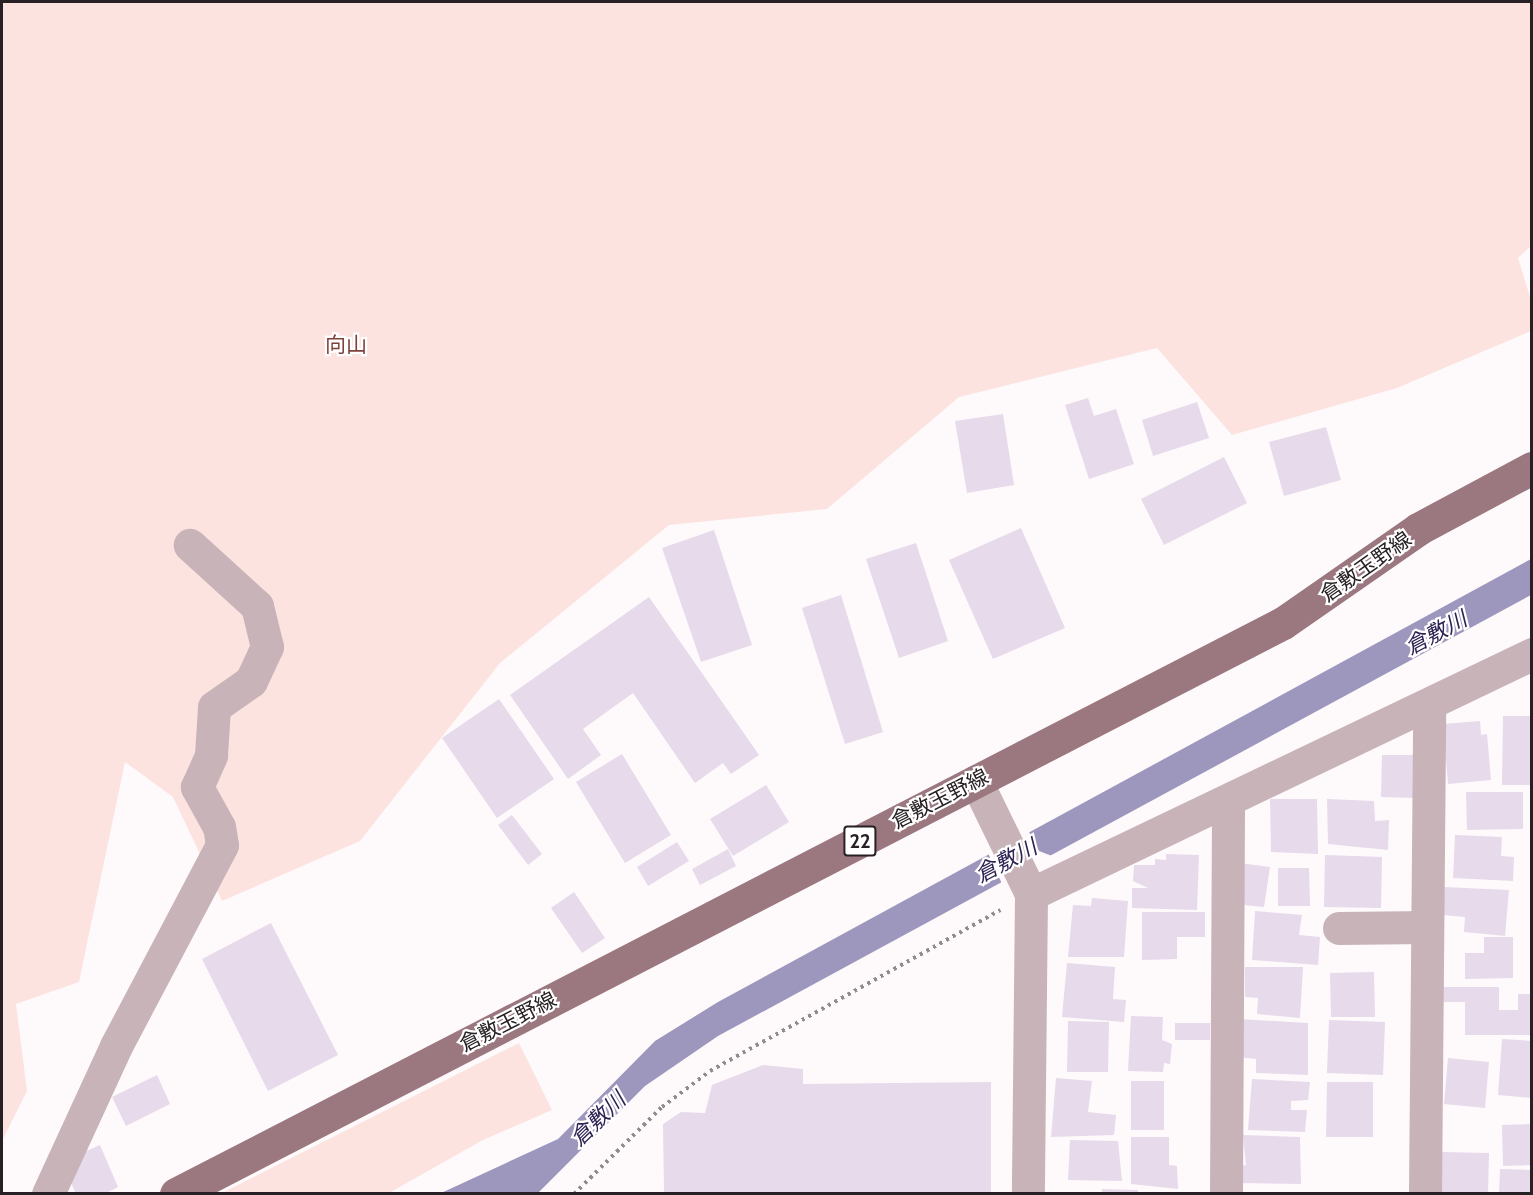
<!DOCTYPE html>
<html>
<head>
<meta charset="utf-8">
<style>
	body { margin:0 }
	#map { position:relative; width:1533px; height:1195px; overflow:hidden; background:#fefafc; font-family:Cabin,"Noto Sans JP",sans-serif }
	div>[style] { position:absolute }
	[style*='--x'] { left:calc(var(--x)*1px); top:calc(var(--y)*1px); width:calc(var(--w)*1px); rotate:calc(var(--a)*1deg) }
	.green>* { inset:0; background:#fce3e0 }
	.water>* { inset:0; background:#9d97bd }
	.pier>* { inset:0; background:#fefafc }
	.building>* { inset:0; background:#e6daeb }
	.path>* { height:4px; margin-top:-2px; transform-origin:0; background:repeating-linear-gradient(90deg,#918b8e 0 3px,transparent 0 7.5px) }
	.street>* { height:33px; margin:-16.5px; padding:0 16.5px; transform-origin:16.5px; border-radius:16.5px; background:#c8b3b8 }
	.primary>* { height:33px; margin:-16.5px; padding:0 16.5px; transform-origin:16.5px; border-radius:16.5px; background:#9b777f }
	span { translate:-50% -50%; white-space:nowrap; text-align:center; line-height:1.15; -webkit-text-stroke:4.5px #fff; paint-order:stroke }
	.shield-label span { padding:2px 4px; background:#fff; border:2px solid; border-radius:4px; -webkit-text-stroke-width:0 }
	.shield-label { font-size:20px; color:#272024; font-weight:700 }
	.park-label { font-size:21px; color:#7f423b }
	.street-label { font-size:21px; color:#272024 }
	.water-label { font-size:22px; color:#2f2354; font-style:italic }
	.frame { position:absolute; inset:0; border:3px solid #272024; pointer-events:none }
</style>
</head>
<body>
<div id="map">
	<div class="green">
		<i style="clip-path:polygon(2px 2px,1531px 2px,1531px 246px,1518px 258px,1531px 300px,1531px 331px,1397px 388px,1232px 435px,1157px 348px,959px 397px,827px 509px,669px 525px,500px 663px,360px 841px,222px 901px,173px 797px,125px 762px,79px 982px,16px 1004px,27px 1091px,2px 1141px)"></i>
		<i style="clip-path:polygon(519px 1043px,552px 1110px,483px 1140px,389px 1193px,222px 1193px)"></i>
	</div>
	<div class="water">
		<i style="clip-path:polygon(1531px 559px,1531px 595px,718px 1036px,645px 1086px,538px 1193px,439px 1194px,558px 1139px,655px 1041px,718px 1002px)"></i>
	</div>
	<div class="pier">
		<i style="clip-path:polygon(1029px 832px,1039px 851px,1052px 856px,1003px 886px,988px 853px)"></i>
	</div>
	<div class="building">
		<i style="clip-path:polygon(1088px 398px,1094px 416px,1116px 409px,1134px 464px,1089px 479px,1065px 405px)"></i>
		<i style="clip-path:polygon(1197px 402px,1209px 438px,1153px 456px,1142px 420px)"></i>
		<i style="clip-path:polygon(1003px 414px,1014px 485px,967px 493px,955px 421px)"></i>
		<i style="clip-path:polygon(1326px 427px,1341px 480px,1284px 496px,1269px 442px)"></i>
		<i style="clip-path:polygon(1224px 457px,1247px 503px,1164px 545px,1141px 499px)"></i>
		<i style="clip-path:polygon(1021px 528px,1065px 628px,993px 659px,949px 560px)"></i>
		<i style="clip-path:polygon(714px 530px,752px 645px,701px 662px,662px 548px)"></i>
		<i style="clip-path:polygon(916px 543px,948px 641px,899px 658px,866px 559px)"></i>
		<i style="clip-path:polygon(841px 595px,883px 732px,845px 744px,802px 608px)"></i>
		<i style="clip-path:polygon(649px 597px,759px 755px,731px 774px,723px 763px,695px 783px,633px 693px,583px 729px,601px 755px,568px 779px,510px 695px)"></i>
		<i style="clip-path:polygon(499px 699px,554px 779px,497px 818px,442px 738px)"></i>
		<i style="clip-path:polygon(1503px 716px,1532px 716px,1532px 785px,1502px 785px)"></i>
		<i style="clip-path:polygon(1480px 721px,1481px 735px,1487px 734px,1491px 780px,1448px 784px,1443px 724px)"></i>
		<i style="clip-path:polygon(622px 754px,671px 835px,625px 863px,576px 782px)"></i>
		<i style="clip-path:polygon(1382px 755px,1415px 755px,1414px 798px,1381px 797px)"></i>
		<i style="clip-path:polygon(766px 785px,789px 822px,733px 856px,710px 819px)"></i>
		<i style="clip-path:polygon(1466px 792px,1523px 792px,1523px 829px,1467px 830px)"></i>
		<i style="clip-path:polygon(1270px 799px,1317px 799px,1318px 854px,1271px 852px)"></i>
		<i style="clip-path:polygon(1327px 799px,1374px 801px,1375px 821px,1389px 820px,1388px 850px,1328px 844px)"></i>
		<i style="clip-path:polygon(512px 815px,542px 854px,528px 865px,498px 825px)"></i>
		<i style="clip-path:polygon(1455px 835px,1502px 837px,1501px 856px,1514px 857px,1513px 881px,1453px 878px)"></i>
		<i style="clip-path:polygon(677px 842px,689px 861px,648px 886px,637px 867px)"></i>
		<i style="clip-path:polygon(728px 849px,736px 866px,700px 885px,692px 869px)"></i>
		<i style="clip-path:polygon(1166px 854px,1199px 855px,1197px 910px,1132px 908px,1132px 888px,1148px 888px,1133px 881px,1134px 865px,1155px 865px,1155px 859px,1166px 860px)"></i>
		<i style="clip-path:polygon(1325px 855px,1382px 857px,1381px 908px,1324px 907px)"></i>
		<i style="clip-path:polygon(1239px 863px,1270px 867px,1264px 907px,1233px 904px)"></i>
		<i style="clip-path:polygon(1278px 868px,1309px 868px,1310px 906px,1278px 906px)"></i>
		<i style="clip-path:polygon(1444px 887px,1509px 890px,1505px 936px,1464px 932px,1465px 917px,1442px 915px)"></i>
		<i style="clip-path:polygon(574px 892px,605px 938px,582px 953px,551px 908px)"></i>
		<i style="clip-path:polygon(1092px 898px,1128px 901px,1124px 957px,1068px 957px,1073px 905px,1091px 906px)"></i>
		<i style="clip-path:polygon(1255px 911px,1302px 915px,1299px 935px,1320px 937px,1318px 965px,1252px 960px)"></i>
		<i style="clip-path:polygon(1142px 912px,1205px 912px,1205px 937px,1177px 937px,1177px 959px,1142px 960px)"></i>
		<i style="clip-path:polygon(271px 923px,338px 1055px,268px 1091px,202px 959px)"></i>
		<i style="clip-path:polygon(1484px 937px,1513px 937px,1513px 978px,1465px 979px,1465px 953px,1484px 953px)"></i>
		<i style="clip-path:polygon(1067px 963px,1115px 967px,1113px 999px,1126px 1000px,1124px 1022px,1062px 1017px)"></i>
		<i style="clip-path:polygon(1245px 967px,1303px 967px,1300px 1018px,1257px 1014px,1258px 998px,1245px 997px)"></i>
		<i style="clip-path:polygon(1374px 972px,1375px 1017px,1331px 1017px,1330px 973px)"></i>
		<i style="clip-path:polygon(1443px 987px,1499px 987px,1499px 1010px,1518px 1010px,1518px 994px,1532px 994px,1532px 1035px,1465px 1035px,1465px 1002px,1443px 1002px)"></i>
		<i style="clip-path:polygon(1131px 1016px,1163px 1017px,1162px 1040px,1172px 1044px,1170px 1064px,1164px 1063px,1163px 1072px,1128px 1071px)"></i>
		<i style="clip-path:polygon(1238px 1019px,1308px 1023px,1308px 1075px,1256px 1073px,1256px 1059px,1238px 1057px)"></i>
		<i style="clip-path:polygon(1329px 1020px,1385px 1022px,1383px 1075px,1327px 1073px)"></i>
		<i style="clip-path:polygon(1068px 1021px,1109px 1022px,1108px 1072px,1067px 1072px)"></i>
		<i style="clip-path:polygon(1175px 1023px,1210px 1023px,1210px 1040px,1175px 1040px)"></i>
		<i style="clip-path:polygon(1502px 1039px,1532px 1041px,1532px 1098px,1498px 1095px)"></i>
		<i style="clip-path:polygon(1448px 1058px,1489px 1062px,1485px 1108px,1444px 1104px)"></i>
		<i style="clip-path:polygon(763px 1065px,803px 1069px,803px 1084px,991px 1082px,991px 1194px,664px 1194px,663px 1124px,681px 1112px,705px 1113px,712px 1085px)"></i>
		<i style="clip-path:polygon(157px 1075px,170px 1104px,126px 1126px,112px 1097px)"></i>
		<i style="clip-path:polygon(1056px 1078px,1092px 1081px,1088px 1112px,1116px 1115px,1114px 1135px,1051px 1137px)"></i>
		<i style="clip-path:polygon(1252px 1079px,1310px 1082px,1308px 1100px,1291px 1101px,1291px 1110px,1307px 1110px,1305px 1132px,1248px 1130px)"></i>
		<i style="clip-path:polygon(1131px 1081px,1164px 1081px,1164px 1130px,1131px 1130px)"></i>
		<i style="clip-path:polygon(1327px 1082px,1373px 1082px,1373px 1137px,1326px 1137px)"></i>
		<i style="clip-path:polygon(1532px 1124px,1532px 1165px,1503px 1166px,1502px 1125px)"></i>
		<i style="clip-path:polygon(1243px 1135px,1300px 1137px,1301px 1184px,1236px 1183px,1234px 1168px,1246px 1165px)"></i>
		<i style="clip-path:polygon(1131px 1137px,1169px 1137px,1169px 1165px,1177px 1166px,1178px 1189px,1131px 1184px)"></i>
		<i style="clip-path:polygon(1070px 1140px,1118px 1141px,1122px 1181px,1068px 1180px)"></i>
		<i style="clip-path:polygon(100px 1145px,118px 1187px,104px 1194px,76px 1194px,62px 1162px)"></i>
		<i style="clip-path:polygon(1440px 1152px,1489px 1153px,1488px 1194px,1438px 1194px)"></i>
		<i style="clip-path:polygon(1500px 1169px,1532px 1170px,1532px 1194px,1499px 1194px)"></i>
		<i style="clip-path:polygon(1102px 1189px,1138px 1190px,1138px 1194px,1102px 1194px)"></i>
	</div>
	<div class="path">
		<i style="--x:574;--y:1194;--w:124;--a:-44.7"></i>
		<i style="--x:662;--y:1107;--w:60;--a:-36.9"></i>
		<i style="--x:710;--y:1071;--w:332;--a:-29"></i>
	</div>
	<div class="street">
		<i style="--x:976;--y:781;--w:126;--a:64"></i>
		<i style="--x:1031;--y:894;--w:300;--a:90.6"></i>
		<i style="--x:1031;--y:894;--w:556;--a:-25.6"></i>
		<i style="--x:1339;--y:928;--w:88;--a:-0.7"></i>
		<i style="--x:48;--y:1194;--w:163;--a:-65.3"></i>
		<i style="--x:116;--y:1046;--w:227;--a:-62.2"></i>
		<i style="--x:222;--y:845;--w:18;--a:-99"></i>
		<i style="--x:219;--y:827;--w:46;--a:-118.8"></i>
		<i style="--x:197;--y:787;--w:35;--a:-66"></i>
		<i style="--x:211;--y:755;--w:48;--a:-86.4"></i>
		<i style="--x:214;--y:707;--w:45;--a:-35.1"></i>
		<i style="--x:251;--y:681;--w:38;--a:-65"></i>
		<i style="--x:267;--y:647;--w:42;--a:-103.7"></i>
		<i style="--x:257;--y:606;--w:91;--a:-137.7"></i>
		<i style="--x:1226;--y:1194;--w:392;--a:-89.7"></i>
		<i style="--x:1425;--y:1194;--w:488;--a:-89.5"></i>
	</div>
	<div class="primary">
		<i style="--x:176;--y:1194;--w:1246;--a:-27.29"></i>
		<i style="--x:1283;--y:623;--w:165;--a:-34.8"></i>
		<i style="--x:1418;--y:529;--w:129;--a:-28.2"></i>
	</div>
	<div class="shield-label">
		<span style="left:860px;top:841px">22</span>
	</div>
	<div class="park-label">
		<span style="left:346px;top:345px">向山</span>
	</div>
	<div class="street-label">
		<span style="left:1366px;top:567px;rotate:-35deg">倉敷玉野線</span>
		<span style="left:940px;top:799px;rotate:-27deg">倉敷玉野線</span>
		<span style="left:508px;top:1022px;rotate:-27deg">倉敷玉野線</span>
	</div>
	<div class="water-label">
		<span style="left:1436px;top:633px;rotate:-28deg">倉敷川</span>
		<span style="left:1006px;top:861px;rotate:-28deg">倉敷川</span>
		<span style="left:598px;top:1119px;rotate:-44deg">倉敷川</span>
	</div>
	<div class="frame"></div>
</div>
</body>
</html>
